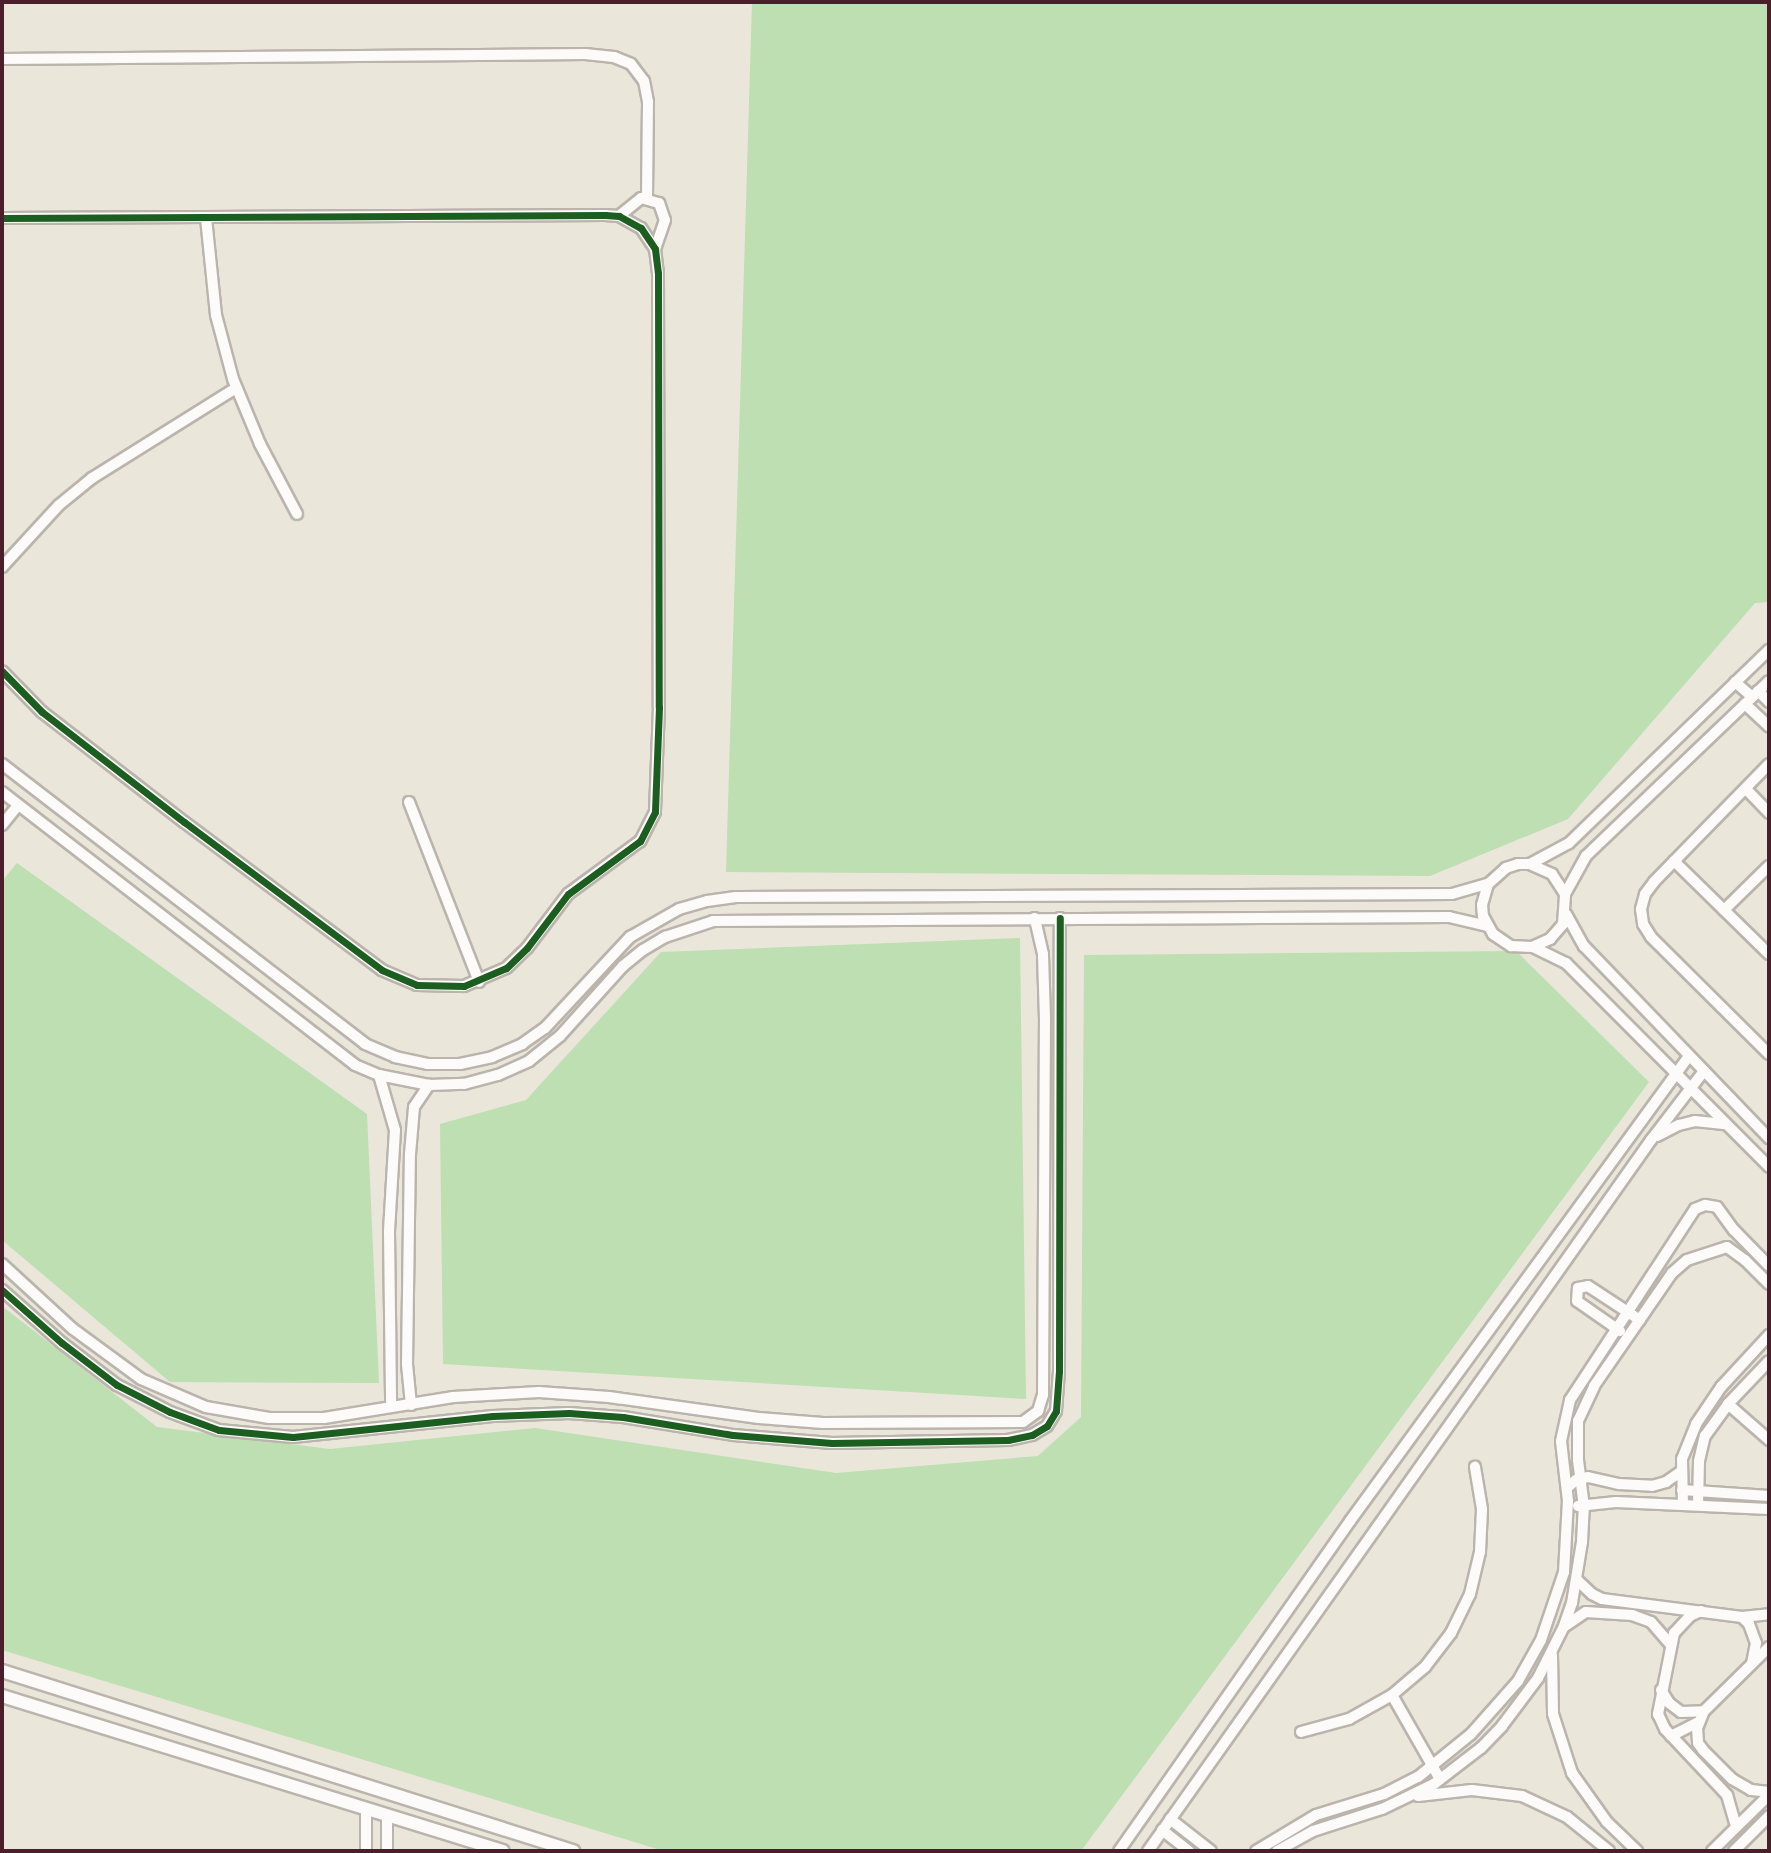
<!DOCTYPE html>
<html>
<head>
<meta charset="utf-8">
<style>
	body { margin:0 }
	#map { position:relative; width:1771px; height:1853px; overflow:hidden; background:#eae6da; font-family:"IM FELL French Canon",serif }
	div>[style] { position:absolute }
	[style*='--x'] { left:calc(var(--x)*1px); top:calc(var(--y)*1px); width:calc(var(--w)*1px); rotate:calc(var(--a)*1deg) }
	.green>* { inset:0; background:#bddfb1 }
	.roads { filter:drop-shadow(2px 0 #bbb4ad) drop-shadow(-2px 0 #bbb4ad) drop-shadow(0 2px #bbb4ad) drop-shadow(0 -2px #bbb4ad) }
	.minor>* { height:10px; margin:-5px; padding:0 5px; transform-origin:5px; border-radius:5px; background:#fcfbf9 }
	.tertiary>* { height:12px; margin:-6px; padding:0 6px; transform-origin:6px; border-radius:6px; background:#fcfbf9 }
	.cycleway>* { height:7px; margin:-3.5px; padding:0 3.5px; transform-origin:3.5px; border-radius:3.5px; background:#1b5e20 }
	span { translate:-50% -50%; white-space:nowrap; text-align:center; line-height:1.15; -webkit-text-stroke:5px #f6f6f2; paint-order:stroke }
	.frame { position:absolute; inset:0; border:4px solid #4a1f2b; pointer-events:none }
</style>
</head>
<body>
<div id="map">
	<div class="green">
		<i style="clip-path:polygon(752px 2px,1769px 2px,1769px 602px,1755px 603px,1568px 819px,1430px 876px,726px 872px)"></i>
		<i style="clip-path:polygon(17px 863px,367px 1114px,379px 1383px,170px 1382px,2px 1240px,2px 881px)"></i>
		<i style="clip-path:polygon(1020px 938px,1026px 1399px,443px 1364px,440px 1124px,526px 1100px,661px 952px)"></i>
		<i style="clip-path:polygon(1516px 951px,1649px 1082px,1081px 1851px,664px 1851px,2px 1650px,2px 1306px,157px 1427px,330px 1449px,535px 1428px,836px 1473px,1038px 1456px,1081px 1417px,1084px 955px)"></i>
	</div>
	<div class="roads">
		<div class="minor">
			<i style="--x:2;--y:59;--w:583;--a:-0.49"></i>
			<i style="--x:585;--y:54;--w:29;--a:6"></i>
			<i style="--x:614;--y:57;--w:18;--a:22"></i>
			<i style="--x:631;--y:64;--w:21;--a:53"></i>
			<i style="--x:644;--y:81;--w:21;--a:79"></i>
			<i style="--x:648;--y:102;--w:96;--a:90.6"></i>
			<i style="--x:619;--y:216;--w:28;--a:-39"></i>
			<i style="--x:641;--y:198;--w:19;--a:16"></i>
			<i style="--x:659;--y:203;--w:18;--a:71"></i>
			<i style="--x:665;--y:220;--w:31;--a:109"></i>
			<i style="--x:2;--y:218;--w:603;--a:-0.29"></i>
			<i style="--x:605;--y:215;--w:14;--a:4"></i>
			<i style="--x:619;--y:216;--w:25;--a:29"></i>
			<i style="--x:641;--y:228;--w:25;--a:56"></i>
			<i style="--x:655;--y:249;--w:24;--a:83"></i>
			<i style="--x:658;--y:273;--w:434;--a:89.9"></i>
			<i style="--x:659;--y:707;--w:105;--a:92.2"></i>
			<i style="--x:655;--y:812;--w:33;--a:117"></i>
			<i style="--x:640;--y:841;--w:89;--a:143.6"></i>
			<i style="--x:568;--y:894;--w:68;--a:127.2"></i>
			<i style="--x:527;--y:948;--w:29;--a:136"></i>
			<i style="--x:506;--y:968;--w:46;--a:156.8"></i>
			<i style="--x:464;--y:986;--w:47;--a:-178.8"></i>
			<i style="--x:417;--y:985;--w:38;--a:-157"></i>
			<i style="--x:382;--y:970;--w:247;--a:-143.2"></i>
			<i style="--x:184;--y:822;--w:180;--a:-142.2"></i>
			<i style="--x:42;--y:712;--w:57;--a:-134.3"></i>
			<i style="--x:206;--y:218;--w:98;--a:84.1"></i>
			<i style="--x:216;--y:315;--w:66;--a:75.1"></i>
			<i style="--x:233;--y:379;--w:70;--a:67.4"></i>
			<i style="--x:260;--y:444;--w:79;--a:62.1"></i>
			<i style="--x:2;--y:567;--w:84;--a:-47.4"></i>
			<i style="--x:59;--y:505;--w:43;--a:-39.3"></i>
			<i style="--x:92;--y:478;--w:170;--a:-32"></i>
			<i style="--x:1735;--y:682;--w:23;--a:41"></i>
			<i style="--x:1758;--y:691;--w:16;--a:45"></i>
			<i style="--x:1745;--y:704;--w:33;--a:43"></i>
			<i style="--x:2;--y:764;--w:458;--a:37.6"></i>
			<i style="--x:365;--y:1044;--w:33;--a:23"></i>
			<i style="--x:395;--y:1057;--w:33;--a:12"></i>
			<i style="--x:427;--y:1064;--w:33;--a:0"></i>
			<i style="--x:460;--y:1064;--w:33;--a:-12"></i>
			<i style="--x:492;--y:1057;--w:33;--a:-23"></i>
			<i style="--x:522;--y:1044;--w:28;--a:-35"></i>
			<i style="--x:545;--y:1028;--w:125;--a:-47"></i>
			<i style="--x:630;--y:937;--w:56;--a:-29.7"></i>
			<i style="--x:679;--y:909;--w:29;--a:-16"></i>
			<i style="--x:707;--y:901;--w:29;--a:-8"></i>
			<i style="--x:736;--y:897;--w:716;--a:-0.24"></i>
			<i style="--x:1452;--y:894;--w:37;--a:-16"></i>
			<i style="--x:1769;--y:764;--w:165;--a:134.3"></i>
			<i style="--x:1654;--y:882;--w:15;--a:127"></i>
			<i style="--x:1645;--y:894;--w:16;--a:105"></i>
			<i style="--x:1641;--y:909;--w:15;--a:82"></i>
			<i style="--x:1643;--y:924;--w:15;--a:58"></i>
			<i style="--x:1651;--y:937;--w:166;--a:44.8"></i>
			<i style="--x:1746;--y:789;--w:33;--a:46"></i>
			<i style="--x:2;--y:792;--w:446;--a:37.7"></i>
			<i style="--x:355;--y:1065;--w:26;--a:23"></i>
			<i style="--x:379;--y:1075;--w:51;--a:11.3"></i>
			<i style="--x:429;--y:1085;--w:35;--a:-2"></i>
			<i style="--x:464;--y:1084;--w:35;--a:-15"></i>
			<i style="--x:498;--y:1075;--w:34;--a:-24"></i>
			<i style="--x:529;--y:1061;--w:40;--a:-39"></i>
			<i style="--x:560;--y:1036;--w:94;--a:-48"></i>
			<i style="--x:623;--y:966;--w:26;--a:-39"></i>
			<i style="--x:643;--y:950;--w:26;--a:-31"></i>
			<i style="--x:665;--y:937;--w:51;--a:-18.4"></i>
			<i style="--x:713;--y:921;--w:736;--a:-0.31"></i>
			<i style="--x:1449;--y:917;--w:39;--a:13"></i>
			<i style="--x:409;--y:802;--w:193;--a:68.7"></i>
			<i style="--x:2;--y:825;--w:26;--a:-51"></i>
			<i style="--x:1674;--y:861;--w:133;--a:44.4"></i>
			<i style="--x:1530;--y:864;--w:44;--a:-28.3"></i>
			<i style="--x:1569;--y:843;--w:278;--a:-44"></i>
			<i style="--x:1565;--y:894;--w:24;--a:-123"></i>
			<i style="--x:1552;--y:874;--w:24;--a:-156"></i>
			<i style="--x:1530;--y:864;--w:12;--a:180"></i>
			<i style="--x:1518;--y:864;--w:13;--a:162"></i>
			<i style="--x:1506;--y:868;--w:24;--a:138"></i>
			<i style="--x:1488;--y:884;--w:22;--a:106"></i>
			<i style="--x:1482;--y:905;--w:11;--a:85"></i>
			<i style="--x:1483;--y:916;--w:21;--a:61"></i>
			<i style="--x:1493;--y:934;--w:22;--a:34"></i>
			<i style="--x:1511;--y:946;--w:21;--a:3"></i>
			<i style="--x:1532;--y:947;--w:20;--a:-24"></i>
			<i style="--x:1550;--y:939;--w:20;--a:-49"></i>
			<i style="--x:1563;--y:924;--w:30;--a:-86"></i>
			<i style="--x:1565;--y:894;--w:43;--a:-61.1"></i>
			<i style="--x:1586;--y:856;--w:253;--a:-43.7"></i>
			<i style="--x:1724;--y:910;--w:63;--a:-44.4"></i>
			<i style="--x:1566;--y:914;--w:37;--a:61"></i>
			<i style="--x:1584;--y:946;--w:267;--a:46.1"></i>
			<i style="--x:1533;--y:947;--w:37;--a:26"></i>
			<i style="--x:1566;--y:963;--w:288;--a:45.1"></i>
			<i style="--x:379;--y:1075;--w:57;--a:73.8"></i>
			<i style="--x:395;--y:1130;--w:102;--a:93.4"></i>
			<i style="--x:389;--y:1232;--w:174;--a:89.3"></i>
			<i style="--x:1657;--y:1136;--w:25;--a:-27"></i>
			<i style="--x:1679;--y:1125;--w:16;--a:-14"></i>
			<i style="--x:1695;--y:1121;--w:31;--a:6"></i>
			<i style="--x:2;--y:1264;--w:96;--a:42.5"></i>
			<i style="--x:73;--y:1329;--w:84;--a:36.3"></i>
			<i style="--x:141;--y:1379;--w:71;--a:23.3"></i>
			<i style="--x:206;--y:1407;--w:64;--a:9.9"></i>
			<i style="--x:269;--y:1418;--w:55;--a:0"></i>
			<i style="--x:324;--y:1418;--w:131;--a:-9.2"></i>
			<i style="--x:453;--y:1397;--w:86;--a:-3.3"></i>
			<i style="--x:539;--y:1392;--w:70;--a:4.1"></i>
			<i style="--x:609;--y:1397;--w:151;--a:8"></i>
			<i style="--x:759;--y:1418;--w:64;--a:4.5"></i>
			<i style="--x:823;--y:1423;--w:200;--a:-0.3"></i>
			<i style="--x:1023;--y:1422;--w:19;--a:-36"></i>
			<i style="--x:1038;--y:1411;--w:17;--a:-73"></i>
			<i style="--x:1043;--y:1395;--w:376;--a:-89.7"></i>
			<i style="--x:1045;--y:1019;--w:65;--a:-91.8"></i>
			<i style="--x:1043;--y:954;--w:37;--a:-103"></i>
			<i style="--x:2;--y:1290;--w:80;--a:41.5"></i>
			<i style="--x:62;--y:1343;--w:69;--a:37.4"></i>
			<i style="--x:117;--y:1385;--w:59;--a:27"></i>
			<i style="--x:170;--y:1412;--w:52;--a:20.2"></i>
			<i style="--x:219;--y:1430;--w:74;--a:5.4"></i>
			<i style="--x:293;--y:1437;--w:201;--a:-6"></i>
			<i style="--x:493;--y:1416;--w:76;--a:-2.3"></i>
			<i style="--x:569;--y:1413;--w:54;--a:4.2"></i>
			<i style="--x:623;--y:1417;--w:111;--a:9.3"></i>
			<i style="--x:733;--y:1435;--w:99;--a:4.6"></i>
			<i style="--x:832;--y:1443;--w:176;--a:-1"></i>
			<i style="--x:1008;--y:1440;--w:25;--a:-12"></i>
			<i style="--x:1032;--y:1435;--w:17;--a:-31"></i>
			<i style="--x:1047;--y:1426;--w:17;--a:-59"></i>
			<i style="--x:1056;--y:1411;--w:40;--a:-85.7"></i>
			<i style="--x:1059;--y:1371;--w:453;--a:-89.9"></i>
			<i style="--x:1620;--y:1331;--w:52;--a:-145.1"></i>
			<i style="--x:1577;--y:1301;--w:13;--a:-86"></i>
			<i style="--x:1578;--y:1288;--w:10;--a:-11"></i>
			<i style="--x:1588;--y:1286;--w:62;--a:33.2"></i>
			<i style="--x:1728;--y:1404;--w:55;--a:41.3"></i>
			<i style="--x:411;--y:1405;--w:41;--a:-95.6"></i>
			<i style="--x:407;--y:1364;--w:210;--a:-89.2"></i>
			<i style="--x:410;--y:1154;--w:47;--a:-85.1"></i>
			<i style="--x:414;--y:1107;--w:27;--a:-56"></i>
			<i style="--x:1567;--y:1488;--w:12;--a:-42"></i>
			<i style="--x:1576;--y:1480;--w:12;--a:-14"></i>
			<i style="--x:1588;--y:1477;--w:32;--a:13"></i>
			<i style="--x:1619;--y:1484;--w:33;--a:3"></i>
			<i style="--x:1652;--y:1486;--w:15;--a:-16"></i>
			<i style="--x:1666;--y:1482;--w:19;--a:-35"></i>
			<i style="--x:1682;--y:1490;--w:87;--a:3.9"></i>
			<i style="--x:1683;--y:1504;--w:45;--a:-91.3"></i>
			<i style="--x:1682;--y:1459;--w:38;--a:-68"></i>
			<i style="--x:1696;--y:1424;--w:45;--a:-56"></i>
			<i style="--x:1721;--y:1387;--w:71;--a:-47.3"></i>
			<i style="--x:1698;--y:1505;--w:44;--a:-88.7"></i>
			<i style="--x:1699;--y:1461;--w:26;--a:-77"></i>
			<i style="--x:1705;--y:1436;--w:39;--a:-54"></i>
			<i style="--x:1728;--y:1404;--w:59;--a:-46.4"></i>
			<i style="--x:1578;--y:1506;--w:38;--a:-6"></i>
			<i style="--x:1616;--y:1502;--w:153;--a:2.6"></i>
			<i style="--x:1577;--y:1580;--w:21;--a:43"></i>
			<i style="--x:1592;--y:1594;--w:11;--a:27"></i>
			<i style="--x:1602;--y:1599;--w:141;--a:7.3"></i>
			<i style="--x:1742;--y:1617;--w:27;--a:-6"></i>
			<i style="--x:1701;--y:1611;--w:12;--a:156"></i>
			<i style="--x:1690;--y:1616;--w:23;--a:133"></i>
			<i style="--x:1674;--y:1633;--w:83;--a:101.2"></i>
			<i style="--x:1658;--y:1714;--w:17;--a:65"></i>
			<i style="--x:1665;--y:1729;--w:91;--a:46.8"></i>
			<i style="--x:1727;--y:1795;--w:33;--a:74"></i>
			<i style="--x:1742;--y:1617;--w:10;--a:45"></i>
			<i style="--x:1749;--y:1624;--w:20;--a:70"></i>
			<i style="--x:1756;--y:1643;--w:20;--a:101"></i>
			<i style="--x:1565;--y:1626;--w:25;--a:-34"></i>
			<i style="--x:1586;--y:1612;--w:46;--a:3.7"></i>
			<i style="--x:1632;--y:1615;--w:20;--a:20"></i>
			<i style="--x:1651;--y:1622;--w:29;--a:49"></i>
			<i style="--x:1769;--y:1647;--w:91;--a:135.4"></i>
			<i style="--x:1704;--y:1711;--w:18;--a:112"></i>
			<i style="--x:1697;--y:1728;--w:15;--a:86"></i>
			<i style="--x:1698;--y:1743;--w:9;--a:54"></i>
			<i style="--x:1703;--y:1750;--w:41;--a:45"></i>
			<i style="--x:1732;--y:1779;--w:22;--a:30"></i>
			<i style="--x:1751;--y:1790;--w:18;--a:6"></i>
			<i style="--x:1552;--y:1655;--w:59;--a:89"></i>
			<i style="--x:1553;--y:1714;--w:62;--a:72.1"></i>
			<i style="--x:1572;--y:1773;--w:60;--a:54.5"></i>
			<i style="--x:1607;--y:1822;--w:42;--a:44"></i>
			<i style="--x:1661;--y:1690;--w:15;--a:58"></i>
			<i style="--x:1669;--y:1703;--w:15;--a:37"></i>
			<i style="--x:1681;--y:1712;--w:23;--a:-2"></i>
			<i style="--x:1392;--y:1695;--w:97;--a:60.3"></i>
			<i style="--x:1301;--y:1732;--w:50;--a:-15.2"></i>
			<i style="--x:1349;--y:1719;--w:49;--a:-29.2"></i>
			<i style="--x:1392;--y:1695;--w:43;--a:-40.3"></i>
			<i style="--x:1425;--y:1667;--w:43;--a:-52.6"></i>
			<i style="--x:1451;--y:1633;--w:43;--a:-64"></i>
			<i style="--x:1470;--y:1594;--w:43;--a:-76.6"></i>
			<i style="--x:1480;--y:1552;--w:43;--a:-87.3"></i>
			<i style="--x:1482;--y:1509;--w:43;--a:-99.5"></i>
			<i style="--x:1671;--y:1736;--w:30;--a:-27"></i>
			<i style="--x:1418;--y:1796;--w:54;--a:-6.3"></i>
			<i style="--x:1472;--y:1790;--w:50;--a:6.8"></i>
			<i style="--x:1522;--y:1796;--w:50;--a:25"></i>
			<i style="--x:1567;--y:1817;--w:54;--a:39"></i>
			<i style="--x:366;--y:1808;--w:43;--a:90"></i>
			<i style="--x:1170;--y:1819;--w:52;--a:38"></i>
			<i style="--x:1162;--y:1830;--w:34;--a:38"></i>
			<i style="--x:387;--y:1851;--w:36;--a:-90"></i>
			<i style="--x:1119;--y:1851;--w:403;--a:-55"></i>
			<i style="--x:1350;--y:1521;--w:575;--a:-53.91"></i>
			<i style="--x:1148;--y:1851;--w:871;--a:-54.72"></i>
			<i style="--x:1651;--y:1140;--w:87;--a:-52.5"></i>
			<i style="--x:1256;--y:1851;--w:70;--a:-31"></i>
			<i style="--x:1316;--y:1815;--w:71;--a:-17.2"></i>
			<i style="--x:1384;--y:1794;--w:38;--a:-27"></i>
			<i style="--x:1418;--y:1777;--w:68;--a:-39.1"></i>
			<i style="--x:1471;--y:1734;--w:71;--a:-48.4"></i>
			<i style="--x:1518;--y:1681;--w:47;--a:-60.7"></i>
			<i style="--x:1541;--y:1640;--w:72;--a:-71.3"></i>
			<i style="--x:1564;--y:1572;--w:71;--a:-86.8"></i>
			<i style="--x:1568;--y:1501;--w:60;--a:-96.7"></i>
			<i style="--x:1561;--y:1441;--w:42;--a:-77.6"></i>
			<i style="--x:1570;--y:1400;--w:228;--a:-56.8"></i>
			<i style="--x:1695;--y:1209;--w:11;--a:-22"></i>
			<i style="--x:1705;--y:1205;--w:12;--a:9"></i>
			<i style="--x:1717;--y:1207;--w:29;--a:54"></i>
			<i style="--x:1734;--y:1230;--w:50;--a:45.8"></i>
			<i style="--x:1277;--y:1851;--w:41;--a:-29.1"></i>
			<i style="--x:1313;--y:1831;--w:72;--a:-17.7"></i>
			<i style="--x:1382;--y:1809;--w:58;--a:-25.7"></i>
			<i style="--x:1434;--y:1784;--w:59;--a:-37.5"></i>
			<i style="--x:1481;--y:1748;--w:30;--a:-46"></i>
			<i style="--x:1502;--y:1726;--w:60;--a:-53.1"></i>
			<i style="--x:1538;--y:1678;--w:58;--a:-63.4"></i>
			<i style="--x:1564;--y:1626;--w:24;--a:-71"></i>
			<i style="--x:1572;--y:1603;--w:62;--a:-80.7"></i>
			<i style="--x:1582;--y:1542;--w:35;--a:-87"></i>
			<i style="--x:1584;--y:1507;--w:47;--a:-97.3"></i>
			<i style="--x:1578;--y:1460;--w:39;--a:-90"></i>
			<i style="--x:1578;--y:1421;--w:38;--a:-65"></i>
			<i style="--x:1594;--y:1386;--w:137;--a:-55.4"></i>
			<i style="--x:1672;--y:1273;--w:20;--a:-41"></i>
			<i style="--x:1687;--y:1260;--w:42;--a:-18"></i>
			<i style="--x:1727;--y:1247;--w:22;--a:36"></i>
			<i style="--x:1745;--y:1260;--w:34;--a:45"></i>
			<i style="--x:1712;--y:1851;--w:80;--a:-44.5"></i>
			<i style="--x:1734;--y:1851;--w:49;--a:-45"></i>
		</div>
		<div class="tertiary">
			<i style="--x:2;--y:1671;--w:599;--a:17.5"></i>
			<i style="--x:2;--y:1696;--w:524;--a:17.19"></i>
		</div>
	</div>
	<div class="cycleway">
		<i style="--x:2;--y:218;--w:603;--a:-0.29"></i>
		<i style="--x:605;--y:215;--w:14;--a:4"></i>
		<i style="--x:619;--y:216;--w:25;--a:29"></i>
		<i style="--x:641;--y:228;--w:25;--a:56"></i>
		<i style="--x:655;--y:249;--w:24;--a:83"></i>
		<i style="--x:658;--y:273;--w:434;--a:89.9"></i>
		<i style="--x:659;--y:707;--w:105;--a:92.2"></i>
		<i style="--x:655;--y:812;--w:33;--a:117"></i>
		<i style="--x:640;--y:841;--w:89;--a:143.6"></i>
		<i style="--x:568;--y:894;--w:68;--a:127.2"></i>
		<i style="--x:527;--y:948;--w:29;--a:136"></i>
		<i style="--x:506;--y:968;--w:46;--a:156.8"></i>
		<i style="--x:464;--y:986;--w:47;--a:-178.8"></i>
		<i style="--x:417;--y:985;--w:38;--a:-157"></i>
		<i style="--x:382;--y:970;--w:247;--a:-143.2"></i>
		<i style="--x:184;--y:822;--w:180;--a:-142.2"></i>
		<i style="--x:42;--y:712;--w:57;--a:-134.3"></i>
		<i style="--x:2;--y:1290;--w:80;--a:41.5"></i>
		<i style="--x:62;--y:1343;--w:69;--a:37.4"></i>
		<i style="--x:117;--y:1385;--w:59;--a:27"></i>
		<i style="--x:170;--y:1412;--w:52;--a:20.2"></i>
		<i style="--x:219;--y:1430;--w:74;--a:5.4"></i>
		<i style="--x:293;--y:1437;--w:201;--a:-6"></i>
		<i style="--x:493;--y:1416;--w:76;--a:-2.3"></i>
		<i style="--x:569;--y:1413;--w:54;--a:4.2"></i>
		<i style="--x:623;--y:1417;--w:111;--a:9.3"></i>
		<i style="--x:733;--y:1435;--w:99;--a:4.6"></i>
		<i style="--x:832;--y:1443;--w:176;--a:-1"></i>
		<i style="--x:1008;--y:1440;--w:25;--a:-12"></i>
		<i style="--x:1032;--y:1435;--w:17;--a:-31"></i>
		<i style="--x:1047;--y:1426;--w:17;--a:-59"></i>
		<i style="--x:1056;--y:1411;--w:40;--a:-85.7"></i>
		<i style="--x:1059;--y:1371;--w:453;--a:-89.9"></i>
	</div>
	<div class="frame"></div>
</div>
</body>
</html>
